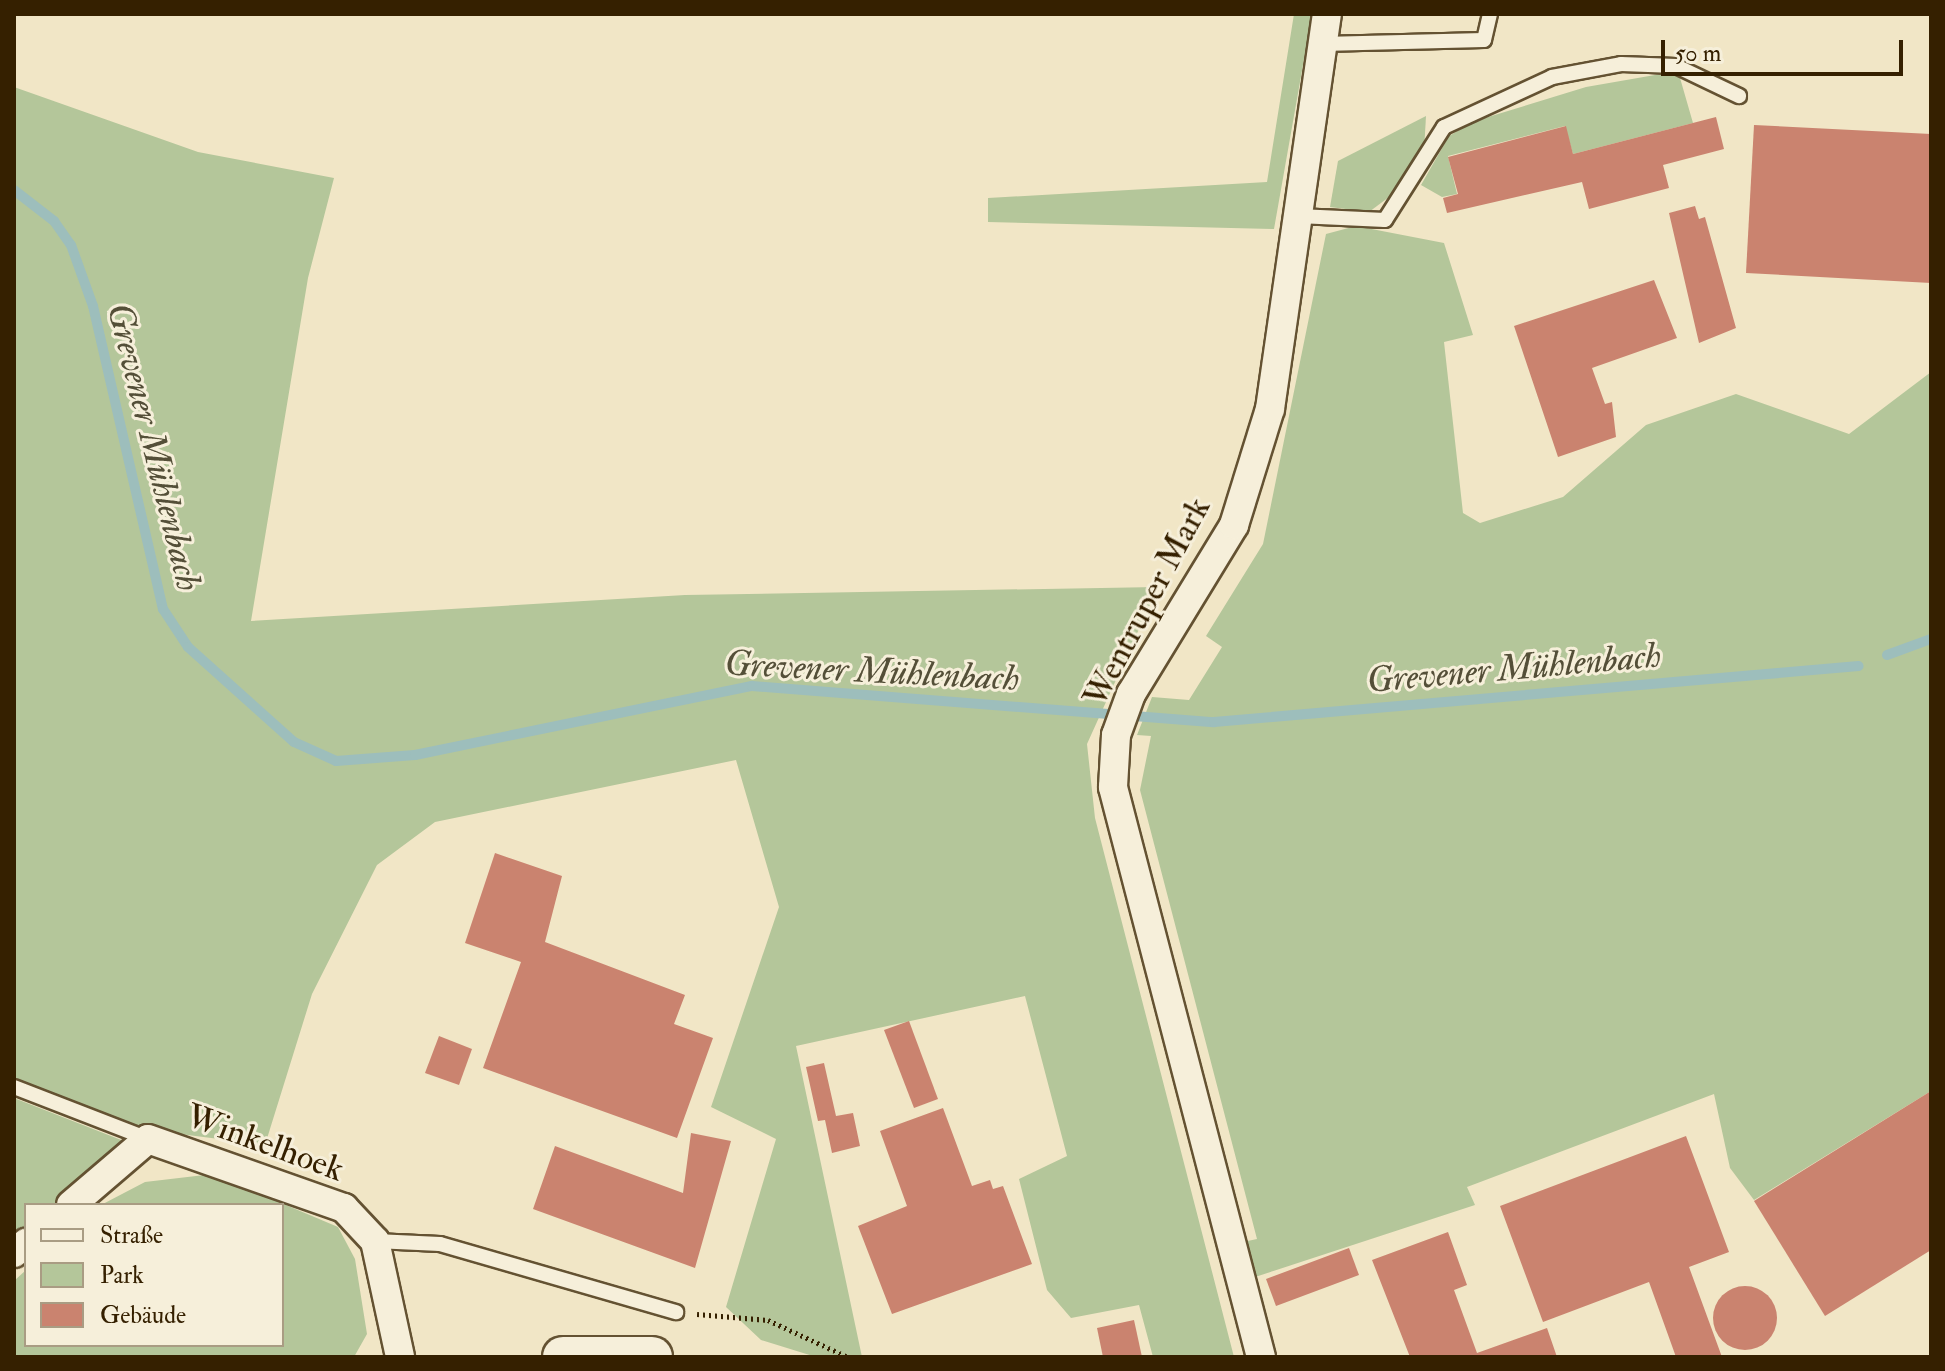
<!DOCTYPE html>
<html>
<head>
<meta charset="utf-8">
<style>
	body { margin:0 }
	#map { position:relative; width:1945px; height:1371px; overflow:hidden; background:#f1e6c6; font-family:"IM FELL Double Pica",serif }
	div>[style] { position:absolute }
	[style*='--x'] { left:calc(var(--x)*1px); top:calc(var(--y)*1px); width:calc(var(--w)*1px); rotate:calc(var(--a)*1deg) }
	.green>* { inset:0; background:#b4c69a }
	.stream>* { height:10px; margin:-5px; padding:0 5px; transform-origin:5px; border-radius:5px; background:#9dbebc }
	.building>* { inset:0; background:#ca836f }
	.round { border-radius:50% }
	.path>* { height:5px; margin-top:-2.5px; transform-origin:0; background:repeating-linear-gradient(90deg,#352000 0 2px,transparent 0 6px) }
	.roads { filter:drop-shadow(2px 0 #645232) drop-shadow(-2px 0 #645232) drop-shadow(0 2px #645232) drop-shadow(0 -2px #645232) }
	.lane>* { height:14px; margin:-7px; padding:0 7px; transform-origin:7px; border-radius:7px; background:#f6efda }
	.street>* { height:28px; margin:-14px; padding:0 14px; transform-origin:14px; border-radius:14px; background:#f6efda }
	.secondary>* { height:40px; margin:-20px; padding:0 20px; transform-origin:20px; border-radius:20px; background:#f6efda }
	span { translate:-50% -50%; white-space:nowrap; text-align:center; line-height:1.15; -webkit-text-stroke:6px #f6efda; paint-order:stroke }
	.street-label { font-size:34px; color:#352000 }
	.water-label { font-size:36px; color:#544f38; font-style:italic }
	.frame { position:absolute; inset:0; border:16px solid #352000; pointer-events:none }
	.legend { position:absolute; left:24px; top:1203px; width:260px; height:144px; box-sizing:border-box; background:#f6efda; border:2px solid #a99c83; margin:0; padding:10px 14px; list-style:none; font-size:24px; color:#352000 }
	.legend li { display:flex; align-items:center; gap:16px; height:40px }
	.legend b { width:40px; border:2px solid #a99c83 }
	.scale { position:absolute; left:1661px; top:40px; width:242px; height:36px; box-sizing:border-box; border:4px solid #352000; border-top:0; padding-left:10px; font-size:24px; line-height:28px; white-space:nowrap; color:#352000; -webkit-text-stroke:6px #f6efda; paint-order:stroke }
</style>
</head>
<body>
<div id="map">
	<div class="green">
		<i style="clip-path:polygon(1294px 14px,1312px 14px,1274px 229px,988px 222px,988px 198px,1267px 182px)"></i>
		<i style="clip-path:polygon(1678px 71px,1693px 123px,1573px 154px,1565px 126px,1448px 156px,1457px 194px,1442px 197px,1421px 185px,1449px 136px,1475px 121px,1586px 87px)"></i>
		<i style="clip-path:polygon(14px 87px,198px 152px,334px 178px,308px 278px,251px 621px,685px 595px,1158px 587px,1087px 744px,1095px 818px,1234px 1357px,1153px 1357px,1139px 1305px,1071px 1318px,1047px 1290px,1019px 1179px,1067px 1156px,1025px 996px,796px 1046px,862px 1357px,816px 1357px,761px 1340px,726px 1307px,776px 1139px,711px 1107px,779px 907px,736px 760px,435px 822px,377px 865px,312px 994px,265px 1145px,149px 1130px,14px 1079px)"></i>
		<i style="clip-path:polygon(1426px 116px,1424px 151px,1401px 188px,1369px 212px,1330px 207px,1338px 161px)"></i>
		<i style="clip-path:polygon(1356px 226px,1444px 243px,1473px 335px,1444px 342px,1463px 513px,1480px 523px,1563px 497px,1646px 425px,1736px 394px,1849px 434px,1931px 372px,1931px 1091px,1754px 1200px,1730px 1168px,1714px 1094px,1467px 1187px,1475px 1205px,1252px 1278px,1243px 1242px,1257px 1239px,1140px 790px,1151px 736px,1137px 735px,1152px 697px,1189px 700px,1222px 647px,1206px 636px,1263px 544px,1326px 234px)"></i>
		<i style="clip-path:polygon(14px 1098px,134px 1145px,56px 1205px,26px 1205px,26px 1226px,14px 1235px)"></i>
		<i style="clip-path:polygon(213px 1174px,338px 1227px,355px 1259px,367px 1334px,354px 1357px,14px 1357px,14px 1281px,26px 1270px,26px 1345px,282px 1345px,282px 1205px,101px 1205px,145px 1182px)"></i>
	</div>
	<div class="stream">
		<i style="--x:14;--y:190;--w:51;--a:37.8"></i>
		<i style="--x:54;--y:221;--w:29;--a:55"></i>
		<i style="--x:71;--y:245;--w:65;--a:70.2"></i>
		<i style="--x:93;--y:306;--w:311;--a:77"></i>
		<i style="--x:163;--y:609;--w:45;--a:56.7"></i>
		<i style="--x:188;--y:647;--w:142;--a:41.9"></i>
		<i style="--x:294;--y:742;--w:46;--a:24.3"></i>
		<i style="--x:336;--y:761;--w:79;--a:-4.3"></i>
		<i style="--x:415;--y:755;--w:344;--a:-11.6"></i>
		<i style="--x:752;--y:686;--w:463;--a:4.5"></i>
		<i style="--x:1214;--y:722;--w:647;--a:-4.96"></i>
		<i style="--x:1887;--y:655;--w:47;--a:-20"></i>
	</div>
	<div class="building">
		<i style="clip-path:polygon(1716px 117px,1724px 149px,1663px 165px,1669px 188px,1589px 209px,1582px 182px,1447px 213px,1443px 198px,1458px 194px,1448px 157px,1566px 126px,1573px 154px)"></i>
		<i style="clip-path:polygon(1754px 125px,1931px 134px,1931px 283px,1746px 273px)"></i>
		<i style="clip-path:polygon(1695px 206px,1699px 219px,1705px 217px,1736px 328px,1699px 343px,1669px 213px)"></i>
		<i style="clip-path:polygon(1654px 280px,1677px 338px,1592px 368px,1605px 404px,1612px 402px,1616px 437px,1558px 457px,1514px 326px)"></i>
		<i style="clip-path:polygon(495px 853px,562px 876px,545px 942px,685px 995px,674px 1024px,713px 1038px,677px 1138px,483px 1068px,521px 962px,465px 943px)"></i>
		<i style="clip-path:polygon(909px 1021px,938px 1099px,914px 1108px,884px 1030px)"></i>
		<i style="clip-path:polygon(439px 1036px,472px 1049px,459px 1085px,425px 1073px)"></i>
		<i style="clip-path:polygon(824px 1063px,836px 1116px,853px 1113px,860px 1146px,832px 1153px,825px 1120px,818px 1121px,806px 1067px)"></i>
		<i style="clip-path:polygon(1931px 1091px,1931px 1250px,1825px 1316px,1754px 1201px)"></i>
		<i style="clip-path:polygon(943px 1108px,972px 1186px,990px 1180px,993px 1189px,1003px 1186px,1032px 1264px,892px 1314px,858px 1226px,907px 1206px,880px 1131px)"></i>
		<i style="clip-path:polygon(691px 1133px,731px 1141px,695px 1268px,533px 1209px,555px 1146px,683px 1193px)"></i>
		<i style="clip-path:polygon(1686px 1136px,1729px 1252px,1689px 1267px,1722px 1357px,1676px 1357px,1649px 1282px,1543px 1322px,1500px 1206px)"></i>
		<i style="clip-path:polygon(1448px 1232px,1467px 1285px,1454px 1290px,1477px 1353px,1547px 1328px,1557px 1357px,1410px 1357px,1372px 1260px)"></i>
		<i style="clip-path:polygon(1349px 1248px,1359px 1275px,1276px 1306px,1266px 1279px)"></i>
		<i class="round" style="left:1713px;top:1286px;width:64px;height:64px"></i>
		<i style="clip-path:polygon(1134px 1320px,1142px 1357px,1103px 1357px,1097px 1328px)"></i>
	</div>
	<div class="path">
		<i style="--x:697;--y:1314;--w:71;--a:4.8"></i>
		<i style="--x:768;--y:1320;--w:88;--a:24.8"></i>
	</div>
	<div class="roads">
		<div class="lane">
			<i style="--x:1322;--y:44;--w:162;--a:-1.4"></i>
			<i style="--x:1484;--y:40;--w:27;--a:-77"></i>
			<i style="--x:1298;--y:216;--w:87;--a:2.6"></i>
			<i style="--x:1385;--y:220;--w:110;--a:-57.6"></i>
			<i style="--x:1444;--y:127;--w:119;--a:-24.8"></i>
			<i style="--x:1552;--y:77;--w:70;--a:-10.7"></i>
			<i style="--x:1621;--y:64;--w:55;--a:2.1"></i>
			<i style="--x:1676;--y:66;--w:70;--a:25.5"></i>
			<i style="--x:14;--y:1087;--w:144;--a:21.2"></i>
			<i style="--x:375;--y:1241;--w:65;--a:2.6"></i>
			<i style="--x:440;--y:1244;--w:246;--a:16.1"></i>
		</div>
		<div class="street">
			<i style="--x:71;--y:1205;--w:101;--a:-40.6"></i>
			<i style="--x:148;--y:1139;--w:208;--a:19.4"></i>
			<i style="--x:344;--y:1208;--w:45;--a:46.8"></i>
			<i style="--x:375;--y:1241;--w:119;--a:77.8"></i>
			<i style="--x:14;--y:1253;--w:16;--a:-40"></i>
			<i style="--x:1261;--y:1357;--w:589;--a:-104.56"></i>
			<i style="--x:1113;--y:787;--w:52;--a:-86.7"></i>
			<i style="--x:1116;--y:735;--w:44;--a:-69.9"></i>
			<i style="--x:1131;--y:694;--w:198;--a:-58.6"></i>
			<i style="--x:1234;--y:525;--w:121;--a:-72.8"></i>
			<i style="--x:1270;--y:409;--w:399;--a:-81.8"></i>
		</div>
		<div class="secondary">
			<i style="--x:563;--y:1357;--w:89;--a:0"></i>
		</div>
	</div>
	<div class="street-label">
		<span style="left:1147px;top:602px;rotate:-62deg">Wentruper Mark</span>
		<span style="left:265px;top:1143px;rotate:20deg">Winkelhoek</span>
	</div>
	<div class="water-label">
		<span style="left:154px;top:447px;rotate:76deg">Grevener Mühlenbach</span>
		<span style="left:1514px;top:668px;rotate:-5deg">Grevener Mühlenbach</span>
		<span style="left:872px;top:671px;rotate:3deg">Grevener Mühlenbach</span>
	</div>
	<div class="frame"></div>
	<ul class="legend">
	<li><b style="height:10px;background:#f6efda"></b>Straße</li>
	<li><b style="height:22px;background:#b4c69a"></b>Park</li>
	<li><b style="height:22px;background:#ca836f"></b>Gebäude</li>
	</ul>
	<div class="scale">50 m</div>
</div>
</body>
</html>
